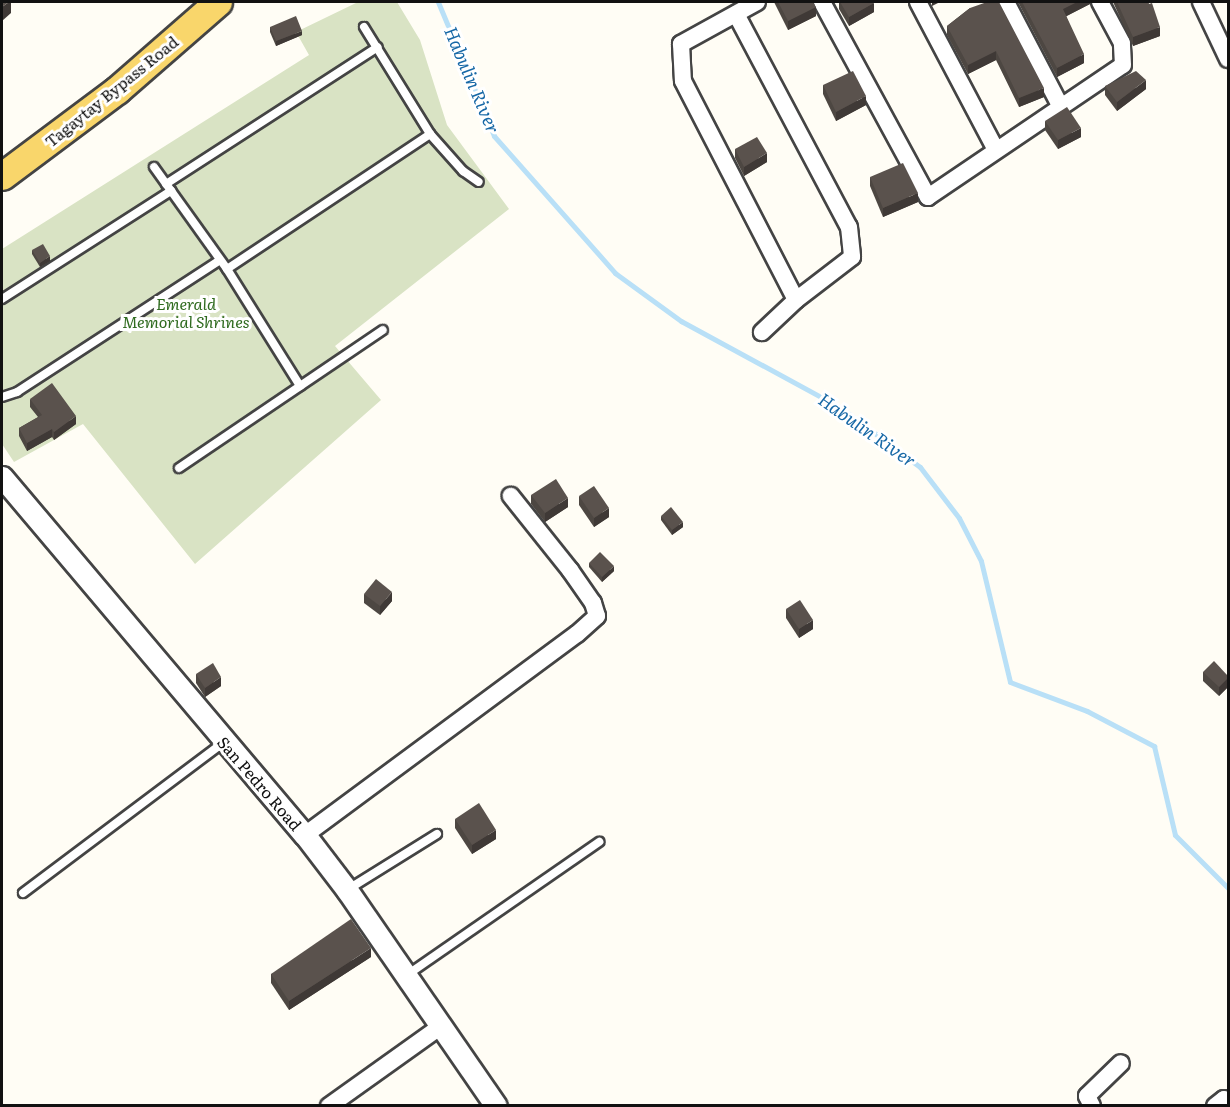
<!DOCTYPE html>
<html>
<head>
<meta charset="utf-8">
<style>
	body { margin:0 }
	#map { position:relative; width:1230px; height:1107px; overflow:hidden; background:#fffdf5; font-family:Literata,serif }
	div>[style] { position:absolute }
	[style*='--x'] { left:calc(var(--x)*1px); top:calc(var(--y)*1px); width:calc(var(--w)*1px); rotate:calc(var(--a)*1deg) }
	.cemetery>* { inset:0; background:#d9e3c4 }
	.stream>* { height:5px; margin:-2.5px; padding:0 2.5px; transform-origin:2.5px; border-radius:2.5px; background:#b9e0f7 }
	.roads { filter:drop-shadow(2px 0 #444) drop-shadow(-2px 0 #444) drop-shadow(0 2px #444) drop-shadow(0 -2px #444) }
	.service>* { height:8px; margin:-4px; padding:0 4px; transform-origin:4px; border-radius:4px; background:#fff }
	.minor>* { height:16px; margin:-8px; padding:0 8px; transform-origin:8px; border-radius:8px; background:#fff }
	.tertiary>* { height:21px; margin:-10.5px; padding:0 10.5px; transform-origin:10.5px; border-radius:10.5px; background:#fff }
	.primary>* { height:27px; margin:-13.5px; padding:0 13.5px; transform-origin:13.5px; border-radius:13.5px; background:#f9d66b }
	.wall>* { inset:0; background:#4d4742 }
	.shaded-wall>* { inset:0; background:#3f3936 }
	.building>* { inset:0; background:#5a524d }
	span { translate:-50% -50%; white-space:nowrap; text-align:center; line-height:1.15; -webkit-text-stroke:6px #fff; paint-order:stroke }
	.street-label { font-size:16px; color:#111 }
	.park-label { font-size:16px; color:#2f6b1f; font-style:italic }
	.water-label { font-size:18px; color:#1768a6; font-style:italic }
	.frame { position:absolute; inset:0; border:3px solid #111; pointer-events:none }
</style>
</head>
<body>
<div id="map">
	<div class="cemetery">
		<i style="clip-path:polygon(358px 2px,397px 2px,420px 40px,447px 125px,509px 209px,335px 346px,381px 400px,195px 564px,83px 424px,14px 462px,2px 444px,2px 249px,309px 55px,296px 32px)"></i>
	</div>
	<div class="stream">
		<i style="--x:438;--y:2;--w:145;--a:67.3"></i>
		<i style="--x:494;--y:136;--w:183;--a:48.5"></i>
		<i style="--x:615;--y:273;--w:82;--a:36"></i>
		<i style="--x:681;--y:321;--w:182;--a:28.5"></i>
		<i style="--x:841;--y:408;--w:99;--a:36.8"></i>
		<i style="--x:920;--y:467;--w:64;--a:52.6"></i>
		<i style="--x:959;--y:518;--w:48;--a:62.9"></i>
		<i style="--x:981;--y:561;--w:124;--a:76.5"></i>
		<i style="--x:1010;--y:682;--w:82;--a:20.6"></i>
		<i style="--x:1087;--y:711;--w:76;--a:27.6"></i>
		<i style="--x:1154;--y:746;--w:91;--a:76.7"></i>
		<i style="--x:1175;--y:835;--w:75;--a:45"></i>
	</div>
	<div class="roads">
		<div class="service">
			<i style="--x:364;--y:27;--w:126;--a:58.3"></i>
			<i style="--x:430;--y:134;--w:50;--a:48.3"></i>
			<i style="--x:463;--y:171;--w:19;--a:35"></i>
			<i style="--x:154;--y:167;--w:125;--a:54.4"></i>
			<i style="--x:227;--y:269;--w:138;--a:58"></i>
			<i style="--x:166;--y:184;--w:252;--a:-32.9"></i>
			<i style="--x:227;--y:269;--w:244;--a:-33.6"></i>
			<i style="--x:2;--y:299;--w:201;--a:-32.6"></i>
			<i style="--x:2;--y:397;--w:16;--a:-18"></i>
			<i style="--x:17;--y:392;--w:242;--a:-33"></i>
			<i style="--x:179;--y:468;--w:246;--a:-34.1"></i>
			<i style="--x:347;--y:890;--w:106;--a:-31.9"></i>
			<i style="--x:23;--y:893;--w:251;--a:-36.9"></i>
			<i style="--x:407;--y:975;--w:234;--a:-34.7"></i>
		</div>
		<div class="minor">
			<i style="--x:757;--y:2;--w:87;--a:151.1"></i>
			<i style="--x:681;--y:44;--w:37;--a:87"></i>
			<i style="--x:683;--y:81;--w:246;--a:62.7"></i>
			<i style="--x:822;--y:2;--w:222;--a:61.5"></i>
			<i style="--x:928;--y:197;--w:235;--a:-34.1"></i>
			<i style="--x:1123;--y:65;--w:22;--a:-93"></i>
			<i style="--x:1122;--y:43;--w:47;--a:-118.2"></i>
			<i style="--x:918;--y:2;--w:167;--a:62.2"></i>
			<i style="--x:1006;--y:2;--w:119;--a:62.4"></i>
			<i style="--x:1201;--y:2;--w:63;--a:64.7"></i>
			<i style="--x:736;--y:14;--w:241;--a:62.1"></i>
			<i style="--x:849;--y:227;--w:30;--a:84"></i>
			<i style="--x:852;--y:257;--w:71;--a:142.5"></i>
			<i style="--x:796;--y:300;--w:47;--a:136.7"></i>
			<i style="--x:305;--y:835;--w:338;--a:-36.5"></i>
			<i style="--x:577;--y:634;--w:27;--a:-42"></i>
			<i style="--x:597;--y:616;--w:14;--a:-107"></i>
			<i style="--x:593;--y:603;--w:40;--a:-124.9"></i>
			<i style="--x:570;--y:570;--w:95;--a:-128.6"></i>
			<i style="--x:329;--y:1106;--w:138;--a:-35.5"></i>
			<i style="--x:1092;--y:1106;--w:11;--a:-117"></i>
			<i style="--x:1087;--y:1096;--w:47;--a:-44.1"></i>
			<i style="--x:1215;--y:1106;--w:11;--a:-38"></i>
			<i style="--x:1224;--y:1099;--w:4;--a:14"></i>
		</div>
		<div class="tertiary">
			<i style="--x:2;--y:477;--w:469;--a:49.8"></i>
			<i style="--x:305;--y:835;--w:69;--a:52.6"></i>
			<i style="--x:347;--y:890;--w:262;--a:55.4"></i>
		</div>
		<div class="primary">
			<i style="--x:2;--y:176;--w:144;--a:-36.8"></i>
			<i style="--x:117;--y:90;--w:134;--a:-41.1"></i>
		</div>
	</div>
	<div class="wall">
		<i style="clip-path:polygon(774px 2px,813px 2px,816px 16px,788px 30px)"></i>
		<i style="clip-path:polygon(839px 2px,873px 2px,874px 12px,849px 26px,839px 9px)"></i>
		<i style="clip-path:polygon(1018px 2px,1090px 2px,1090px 4px,1066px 16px,1084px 63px,1057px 77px)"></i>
		<i style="clip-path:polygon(1113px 2px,1148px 2px,1160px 36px,1133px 46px)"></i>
		<i style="clip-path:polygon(970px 8px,1044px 97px,1019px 107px,996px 60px,968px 74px,947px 35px,947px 26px)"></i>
		<i style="clip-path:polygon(270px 27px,302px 35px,276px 46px,270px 32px)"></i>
		<i style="clip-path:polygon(823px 85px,866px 105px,836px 121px,823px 94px)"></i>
		<i style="clip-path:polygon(1105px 86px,1146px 89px,1117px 111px,1105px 95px)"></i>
		<i style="clip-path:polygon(1045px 121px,1081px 137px,1058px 149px,1045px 130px)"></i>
		<i style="clip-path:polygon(735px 149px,767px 162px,744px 176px,735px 158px)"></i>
		<i style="clip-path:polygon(870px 177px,918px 202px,883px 217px,870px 186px)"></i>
		<i style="clip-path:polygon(32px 250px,50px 261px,40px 267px,32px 254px)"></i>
		<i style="clip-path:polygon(30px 399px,76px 424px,54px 440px,52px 437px,27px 451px,19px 436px,19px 428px,38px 417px,30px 407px)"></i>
		<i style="clip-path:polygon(531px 495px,568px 507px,545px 522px,531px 504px)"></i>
		<i style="clip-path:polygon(579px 496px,609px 517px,594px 527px,579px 505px)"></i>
		<i style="clip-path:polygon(661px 516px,683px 527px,672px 535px,661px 520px)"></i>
		<i style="clip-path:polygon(589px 563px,614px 571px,602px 582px,589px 567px)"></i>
		<i style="clip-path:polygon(364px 594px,392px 601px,380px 615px,364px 603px)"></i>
		<i style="clip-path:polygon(786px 609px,813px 629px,799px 638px,786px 618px)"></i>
		<i style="clip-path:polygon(1203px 672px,1228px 676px,1228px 687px,1219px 696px,1203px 681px)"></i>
		<i style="clip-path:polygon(196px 674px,221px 686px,205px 697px,196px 683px)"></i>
		<i style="clip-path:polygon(455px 819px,496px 839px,472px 854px,455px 828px)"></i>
		<i style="clip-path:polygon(371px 957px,289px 1010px,271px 983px,271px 974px)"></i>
	</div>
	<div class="shaded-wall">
		<i style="clip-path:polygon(9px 2px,11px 2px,11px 13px,2px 21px,2px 7px)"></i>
		<i style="clip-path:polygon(932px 2px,940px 2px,932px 6px)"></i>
		<i style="clip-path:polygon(1077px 2px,1090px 2px,1090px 4px,1063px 18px,1063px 9px)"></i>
		<i style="clip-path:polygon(874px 3px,874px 12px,849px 26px,849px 17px)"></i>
		<i style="clip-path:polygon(816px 7px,816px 16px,788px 30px,788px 21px)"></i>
		<i style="clip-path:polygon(1160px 27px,1160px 36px,1133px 46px,1133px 37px)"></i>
		<i style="clip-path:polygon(302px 31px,302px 35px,276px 46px,276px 41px)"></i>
		<i style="clip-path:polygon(996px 51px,996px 60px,968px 74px,968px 65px)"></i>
		<i style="clip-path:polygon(1084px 54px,1084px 63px,1057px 77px,1057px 68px)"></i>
		<i style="clip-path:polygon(1146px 80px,1146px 89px,1117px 111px,1117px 102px)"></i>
		<i style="clip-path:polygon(1044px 88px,1044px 97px,1019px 107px,1019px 98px)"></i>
		<i style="clip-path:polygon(866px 96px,866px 105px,836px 121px,836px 112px)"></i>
		<i style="clip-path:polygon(1081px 128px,1081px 137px,1058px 149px,1058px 140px)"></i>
		<i style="clip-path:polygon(767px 153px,767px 162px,744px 176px,744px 167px)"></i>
		<i style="clip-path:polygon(918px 193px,918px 202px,883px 217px,883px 208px)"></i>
		<i style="clip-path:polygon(50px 256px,50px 261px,40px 267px,40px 263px)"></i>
		<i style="clip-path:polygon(76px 416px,76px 424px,54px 440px,54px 432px)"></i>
		<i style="clip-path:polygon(52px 429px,52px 437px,27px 451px,27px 443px)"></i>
		<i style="clip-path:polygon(568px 498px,568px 507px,545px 522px,545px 513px)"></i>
		<i style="clip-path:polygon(609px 508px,609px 517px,594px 527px,594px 518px)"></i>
		<i style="clip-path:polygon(683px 522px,683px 527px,672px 535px,672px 530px)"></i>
		<i style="clip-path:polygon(614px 566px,614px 571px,602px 582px,602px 577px)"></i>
		<i style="clip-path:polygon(392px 592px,392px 601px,380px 615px,380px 606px)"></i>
		<i style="clip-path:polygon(813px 620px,813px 629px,799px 638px,799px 629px)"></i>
		<i style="clip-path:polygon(221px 677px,221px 686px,205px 697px,205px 688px)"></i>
		<i style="clip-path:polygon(1228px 678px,1228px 687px,1219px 696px,1219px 687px)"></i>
		<i style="clip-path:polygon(496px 830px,496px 839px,472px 854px,472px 845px)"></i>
		<i style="clip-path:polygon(371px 948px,371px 957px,289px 1010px,289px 1001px)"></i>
	</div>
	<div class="building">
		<i style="clip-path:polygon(2px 2px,9px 2px,2px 7px)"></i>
		<i style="clip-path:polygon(778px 2px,813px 2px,816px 7px,788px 21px)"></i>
		<i style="clip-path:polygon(840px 2px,873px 2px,874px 3px,849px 17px)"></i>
		<i style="clip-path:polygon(987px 2px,999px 2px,1044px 88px,1019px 98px,996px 51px,968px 65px,947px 26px,970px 8px)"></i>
		<i style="clip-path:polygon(1022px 2px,1077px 2px,1063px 9px,1084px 54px,1057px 68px)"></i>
		<i style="clip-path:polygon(1117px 2px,1148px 2px,1149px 4px,1152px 3px,1160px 27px,1133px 37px)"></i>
		<i style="clip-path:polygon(296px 16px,302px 31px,276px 41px,270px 27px)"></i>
		<i style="clip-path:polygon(853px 71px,866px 96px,836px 112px,823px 85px)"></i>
		<i style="clip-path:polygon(1136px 71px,1146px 80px,1117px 102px,1105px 86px)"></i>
		<i style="clip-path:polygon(1067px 107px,1081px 128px,1058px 140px,1045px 121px)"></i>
		<i style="clip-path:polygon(757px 137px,767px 153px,744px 167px,735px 149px)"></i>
		<i style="clip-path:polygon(903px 163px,918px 193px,883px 208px,870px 177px)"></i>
		<i style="clip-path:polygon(43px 244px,50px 256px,40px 263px,32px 250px)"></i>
		<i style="clip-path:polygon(52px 383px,76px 416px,54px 432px,52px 429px,27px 443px,19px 428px,42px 415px,30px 399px)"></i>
		<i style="clip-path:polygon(556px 479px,568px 498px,545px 513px,531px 495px)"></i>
		<i style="clip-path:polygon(594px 486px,609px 508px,594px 518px,579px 496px)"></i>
		<i style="clip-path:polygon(671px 507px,683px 522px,672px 530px,661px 516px)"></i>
		<i style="clip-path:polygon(600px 552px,614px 566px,602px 577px,589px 563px)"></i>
		<i style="clip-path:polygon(376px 579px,392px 592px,380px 606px,364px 594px)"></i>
		<i style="clip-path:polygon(800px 600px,813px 620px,799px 629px,786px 609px)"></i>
		<i style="clip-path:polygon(1214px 661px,1228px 676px,1228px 678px,1219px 687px,1203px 672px)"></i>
		<i style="clip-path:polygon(213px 663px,221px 677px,205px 688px,196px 674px)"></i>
		<i style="clip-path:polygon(479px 803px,496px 830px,472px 845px,455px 819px)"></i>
		<i style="clip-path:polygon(351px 919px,371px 948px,289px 1001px,271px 974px)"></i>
	</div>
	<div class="street-label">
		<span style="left:111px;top:91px;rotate:-39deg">Tagaytay Bypass Road</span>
		<span style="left:260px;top:783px;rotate:49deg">San Pedro Road</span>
	</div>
	<div class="park-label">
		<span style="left:186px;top:312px">Emerald<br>Memorial Shrines</span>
	</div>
	<div class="water-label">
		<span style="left:472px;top:80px;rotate:67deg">Habulin River</span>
		<span style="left:867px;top:430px;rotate:35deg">Habulin River</span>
	</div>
	<div class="frame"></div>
</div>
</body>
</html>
